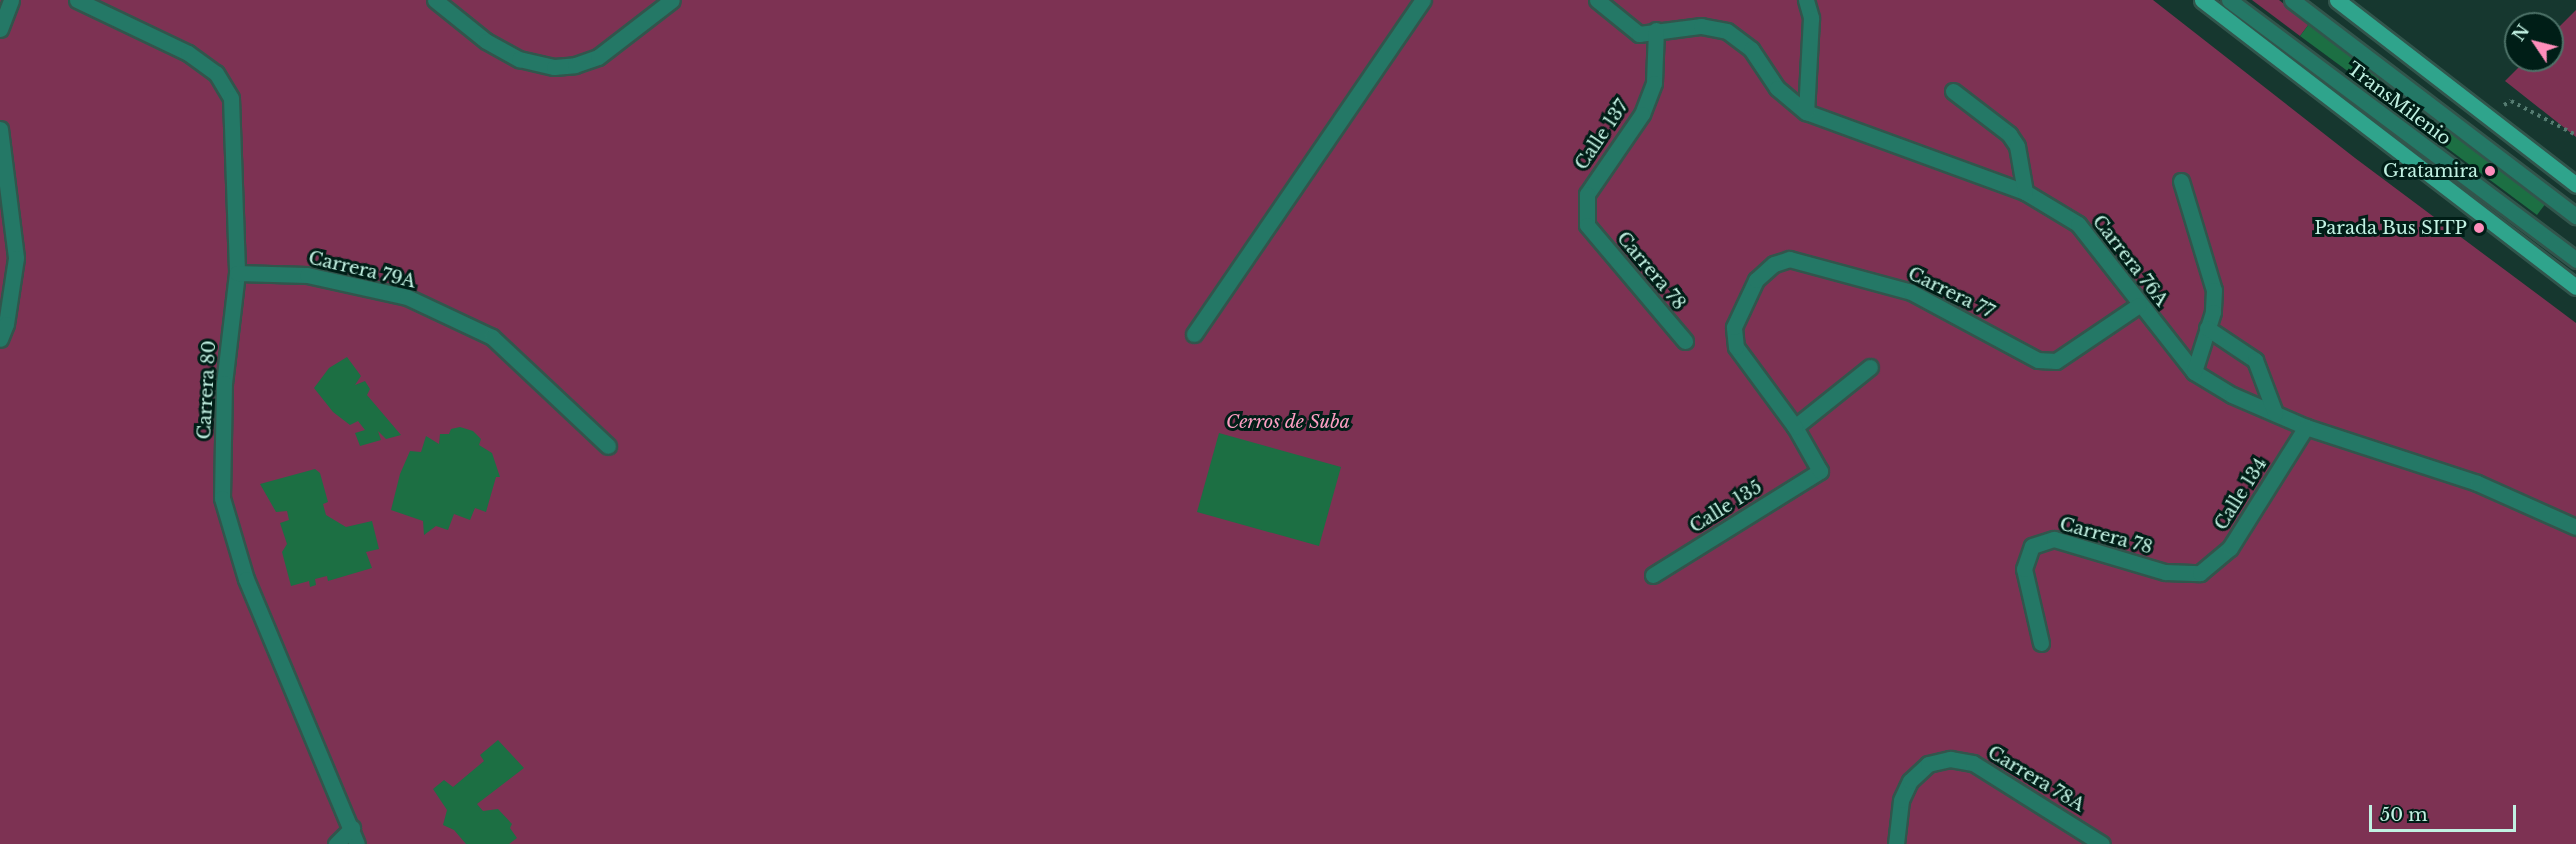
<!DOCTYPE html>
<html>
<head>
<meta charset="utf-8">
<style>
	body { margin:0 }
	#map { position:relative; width:2576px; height:844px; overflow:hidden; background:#16372f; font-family:"Libre Baskerville",serif }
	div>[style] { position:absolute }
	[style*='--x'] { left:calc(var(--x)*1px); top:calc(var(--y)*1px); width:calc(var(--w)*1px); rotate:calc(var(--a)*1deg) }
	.green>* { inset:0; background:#7d3253 }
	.building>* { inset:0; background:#1c6f43 }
	.path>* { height:4px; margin-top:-2px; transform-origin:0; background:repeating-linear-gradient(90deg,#557c71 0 3px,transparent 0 7.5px) }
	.roads { filter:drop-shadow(2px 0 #32554c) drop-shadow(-2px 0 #32554c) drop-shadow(0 2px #32554c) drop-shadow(0 -2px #32554c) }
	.minor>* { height:15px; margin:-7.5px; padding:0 7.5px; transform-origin:7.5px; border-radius:7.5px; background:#247866 }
	.major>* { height:15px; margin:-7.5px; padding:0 7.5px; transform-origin:7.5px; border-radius:7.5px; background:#2fa48c }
	.dots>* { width:16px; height:16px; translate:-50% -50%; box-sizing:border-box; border:3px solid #001e17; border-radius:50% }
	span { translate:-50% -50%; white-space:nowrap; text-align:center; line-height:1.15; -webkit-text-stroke:6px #001e17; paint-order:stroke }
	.street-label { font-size:18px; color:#c1f1e2 }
	.poi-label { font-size:18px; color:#c1f1e2 }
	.right { translate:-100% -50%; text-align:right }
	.park-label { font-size:18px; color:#fb9ec2; font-style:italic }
	.north { position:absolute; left:2504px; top:12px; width:60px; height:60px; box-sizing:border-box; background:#001e17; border:2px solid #4d7268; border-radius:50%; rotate:305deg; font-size:16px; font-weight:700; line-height:24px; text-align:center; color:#c1f1e2 }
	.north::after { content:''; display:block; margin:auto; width:21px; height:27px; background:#fe8ebb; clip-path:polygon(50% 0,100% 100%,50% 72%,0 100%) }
	.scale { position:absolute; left:2369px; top:805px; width:147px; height:27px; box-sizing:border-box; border:3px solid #c1f1e2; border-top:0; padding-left:8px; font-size:18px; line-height:21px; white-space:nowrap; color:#c1f1e2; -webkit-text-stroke:4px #001e17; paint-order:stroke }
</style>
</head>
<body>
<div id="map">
	<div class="green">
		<i style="clip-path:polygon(0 0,2153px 0,2355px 158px,2576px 323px,2576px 844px,0 844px)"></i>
		<i style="clip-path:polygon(2252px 0,2279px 0,2309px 24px,2300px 36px)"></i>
		<i style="clip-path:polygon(2576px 10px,2576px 137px,2505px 81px,2526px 60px,2552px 60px,2552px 34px)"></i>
	</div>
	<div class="building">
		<i style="clip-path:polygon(2309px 24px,2381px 77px,2372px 89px,2300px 36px)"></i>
		<i style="clip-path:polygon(2444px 126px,2546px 203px,2537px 215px,2435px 139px)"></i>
		<i style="clip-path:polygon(347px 357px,361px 376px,355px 385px,365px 381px,370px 389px,367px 395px,401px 435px,386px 439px,378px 431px,381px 440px,360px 446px,355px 433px,365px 430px,358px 421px,350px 425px,333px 412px,314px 388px,329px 368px)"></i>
		<i style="clip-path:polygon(460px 427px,473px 431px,481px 439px,479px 445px,492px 453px,500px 477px,496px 477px,486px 512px,475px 508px,470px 520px,454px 514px,448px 530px,436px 526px,424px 535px,423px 521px,391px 510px,400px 474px,410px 451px,421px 452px,426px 436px,439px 444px,440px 434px,449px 434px,451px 429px)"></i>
		<i style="clip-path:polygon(1219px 433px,1341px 467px,1319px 546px,1197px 512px)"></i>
		<i style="clip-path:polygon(315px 469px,320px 473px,328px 502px,323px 504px,326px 515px,346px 527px,372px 521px,379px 549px,366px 552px,372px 568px,328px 581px,327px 576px,315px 579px,316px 585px,310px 587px,309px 581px,291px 586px,282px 552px,287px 544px,280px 523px,289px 520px,287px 511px,276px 512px,260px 484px)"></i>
		<i style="clip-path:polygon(498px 740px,524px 768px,477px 804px,483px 811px,498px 809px,512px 824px,510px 828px,517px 838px,509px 844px,466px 844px,454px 830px,443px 825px,447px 810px,433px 789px,444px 780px,453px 787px,484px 761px,480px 755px)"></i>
	</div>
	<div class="path">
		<i style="--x:2504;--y:105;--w:8;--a:-30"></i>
		<i style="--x:2511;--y:101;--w:73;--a:27.6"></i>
	</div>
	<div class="roads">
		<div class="minor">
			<i style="--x:77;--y:0;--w:123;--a:25.5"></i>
			<i style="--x:188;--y:53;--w:34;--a:36"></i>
			<i style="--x:216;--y:73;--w:29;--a:59"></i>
			<i style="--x:231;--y:98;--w:175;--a:88"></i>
			<i style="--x:237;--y:273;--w:111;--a:96.7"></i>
			<i style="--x:224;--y:383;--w:115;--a:91"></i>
			<i style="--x:222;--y:498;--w:84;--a:73.5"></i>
			<i style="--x:246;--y:579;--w:287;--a:67.3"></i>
			<i style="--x:435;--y:0;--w:65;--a:38.8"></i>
			<i style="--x:486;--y:41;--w:38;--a:29"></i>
			<i style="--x:519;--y:59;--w:36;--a:13"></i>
			<i style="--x:554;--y:67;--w:21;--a:-5"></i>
			<i style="--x:575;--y:65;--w:24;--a:-19"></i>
			<i style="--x:598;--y:57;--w:93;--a:-37.6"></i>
			<i style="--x:1597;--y:0;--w:54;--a:39"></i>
			<i style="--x:1639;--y:34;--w:63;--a:-7.4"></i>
			<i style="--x:1701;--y:26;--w:26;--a:11"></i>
			<i style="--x:1727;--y:31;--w:30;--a:37"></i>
			<i style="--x:1751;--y:49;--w:47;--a:56.3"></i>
			<i style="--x:1777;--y:88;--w:38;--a:40"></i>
			<i style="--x:1806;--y:112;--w:233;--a:20.1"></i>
			<i style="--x:2025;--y:192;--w:62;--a:31.1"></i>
			<i style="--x:2078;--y:224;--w:188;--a:51.9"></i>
			<i style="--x:2194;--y:372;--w:44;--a:31.2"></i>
			<i style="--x:2232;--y:395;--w:81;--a:23.4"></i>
			<i style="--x:2306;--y:427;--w:180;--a:18.1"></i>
			<i style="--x:2477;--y:483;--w:108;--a:24"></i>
			<i style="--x:1806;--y:0;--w:19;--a:74"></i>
			<i style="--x:1811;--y:18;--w:94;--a:93"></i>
			<i style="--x:2229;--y:0;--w:434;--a:36.8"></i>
			<i style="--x:2292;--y:0;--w:357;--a:37.3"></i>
			<i style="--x:0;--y:29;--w:31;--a:-69"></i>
			<i style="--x:1656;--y:30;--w:53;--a:92.2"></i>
			<i style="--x:1654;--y:83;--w:33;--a:111"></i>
			<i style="--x:1642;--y:114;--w:97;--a:124.5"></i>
			<i style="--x:1587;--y:194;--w:31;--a:90"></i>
			<i style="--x:1587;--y:225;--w:152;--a:49.8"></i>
			<i style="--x:1953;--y:91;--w:71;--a:37.5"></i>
			<i style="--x:2009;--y:134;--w:14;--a:56"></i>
			<i style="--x:2017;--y:146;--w:47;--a:80.1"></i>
			<i style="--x:0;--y:129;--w:130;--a:82.9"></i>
			<i style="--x:16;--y:258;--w:67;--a:98.6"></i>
			<i style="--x:6;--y:324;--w:16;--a:112"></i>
			<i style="--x:2181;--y:181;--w:114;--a:73.2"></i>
			<i style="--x:2214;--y:290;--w:22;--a:93"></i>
			<i style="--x:2213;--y:312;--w:63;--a:107.6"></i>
			<i style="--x:237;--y:273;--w:70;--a:1.6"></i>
			<i style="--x:307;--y:275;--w:102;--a:12.4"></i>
			<i style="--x:407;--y:297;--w:94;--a:25.2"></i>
			<i style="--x:492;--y:337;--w:159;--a:43.2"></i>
			<i style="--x:2207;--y:328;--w:58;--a:33.7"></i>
			<i style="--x:2255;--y:360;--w:57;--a:69.3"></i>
			<i style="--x:1194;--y:334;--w:405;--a:-55.6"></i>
			<i style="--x:1795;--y:427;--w:96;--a:-38.7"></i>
			<i style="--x:1653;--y:575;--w:197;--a:-31.9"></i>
			<i style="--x:1820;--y:471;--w:51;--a:-119.6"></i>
			<i style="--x:1795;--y:427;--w:99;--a:-126.4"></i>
			<i style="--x:1736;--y:347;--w:20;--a:-96"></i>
			<i style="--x:1734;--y:327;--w:52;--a:-64.9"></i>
			<i style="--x:1756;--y:280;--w:24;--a:-42"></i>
			<i style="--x:1774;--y:264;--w:16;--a:-18"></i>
			<i style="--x:1789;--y:259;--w:126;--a:15.1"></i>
			<i style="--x:1911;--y:292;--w:144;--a:28.2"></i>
			<i style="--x:2038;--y:360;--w:18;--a:3"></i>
			<i style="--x:2056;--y:361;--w:100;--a:-34"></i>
			<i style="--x:2041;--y:643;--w:76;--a:-102.9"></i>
			<i style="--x:2024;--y:569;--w:24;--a:-71"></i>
			<i style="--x:2032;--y:546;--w:23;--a:-18"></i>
			<i style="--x:2054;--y:539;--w:116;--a:16.6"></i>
			<i style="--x:2165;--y:572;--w:35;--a:2"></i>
			<i style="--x:2200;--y:573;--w:39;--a:-40"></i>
			<i style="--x:2230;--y:548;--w:143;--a:-57.9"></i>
			<i style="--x:336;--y:844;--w:23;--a:-45"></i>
			<i style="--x:1896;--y:844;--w:44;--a:-83.5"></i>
			<i style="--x:1901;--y:800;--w:21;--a:-65"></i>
			<i style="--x:1910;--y:781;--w:25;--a:-43"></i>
			<i style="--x:1928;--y:764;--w:23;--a:-13"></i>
			<i style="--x:1950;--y:759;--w:23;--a:10"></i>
			<i style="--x:1973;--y:763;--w:152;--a:32.1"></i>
		</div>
		<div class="major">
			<i style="--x:2202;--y:0;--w:471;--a:37.5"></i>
			<i style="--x:2337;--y:0;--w:302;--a:37.7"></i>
		</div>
	</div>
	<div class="dots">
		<i style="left:2490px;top:171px;background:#fe8ebb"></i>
		<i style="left:2479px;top:228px;background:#fe8ebb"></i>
	</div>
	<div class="street-label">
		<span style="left:2399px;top:104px;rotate:37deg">TransMilenio</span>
		<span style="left:1602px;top:135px;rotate:-56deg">Calle 137</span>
		<span style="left:2130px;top:261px;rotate:52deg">Carrera 76A</span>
		<span style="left:362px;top:270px;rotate:13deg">Carrera 79A</span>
		<span style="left:1651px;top:271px;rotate:50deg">Carrera 78</span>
		<span style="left:1951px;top:293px;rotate:26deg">Carrera 77</span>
		<span style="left:207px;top:390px;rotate:-87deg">Carrera 80</span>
		<span style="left:2241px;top:494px;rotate:-58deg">Calle 134</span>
		<span style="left:1726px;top:507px;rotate:-32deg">Calle 135</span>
		<span style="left:2106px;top:536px;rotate:15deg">Carrera 78</span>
		<span style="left:2036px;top:779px;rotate:31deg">Carrera 78A</span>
	</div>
	<div class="poi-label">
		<span class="right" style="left:2478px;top:171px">Gratamira</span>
		<span class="right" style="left:2467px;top:228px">Parada Bus SITP</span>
	</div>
	<div class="park-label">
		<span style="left:1288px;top:422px">Cerros de Suba</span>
	</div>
	<div class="north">N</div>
	<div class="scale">50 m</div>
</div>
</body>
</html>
